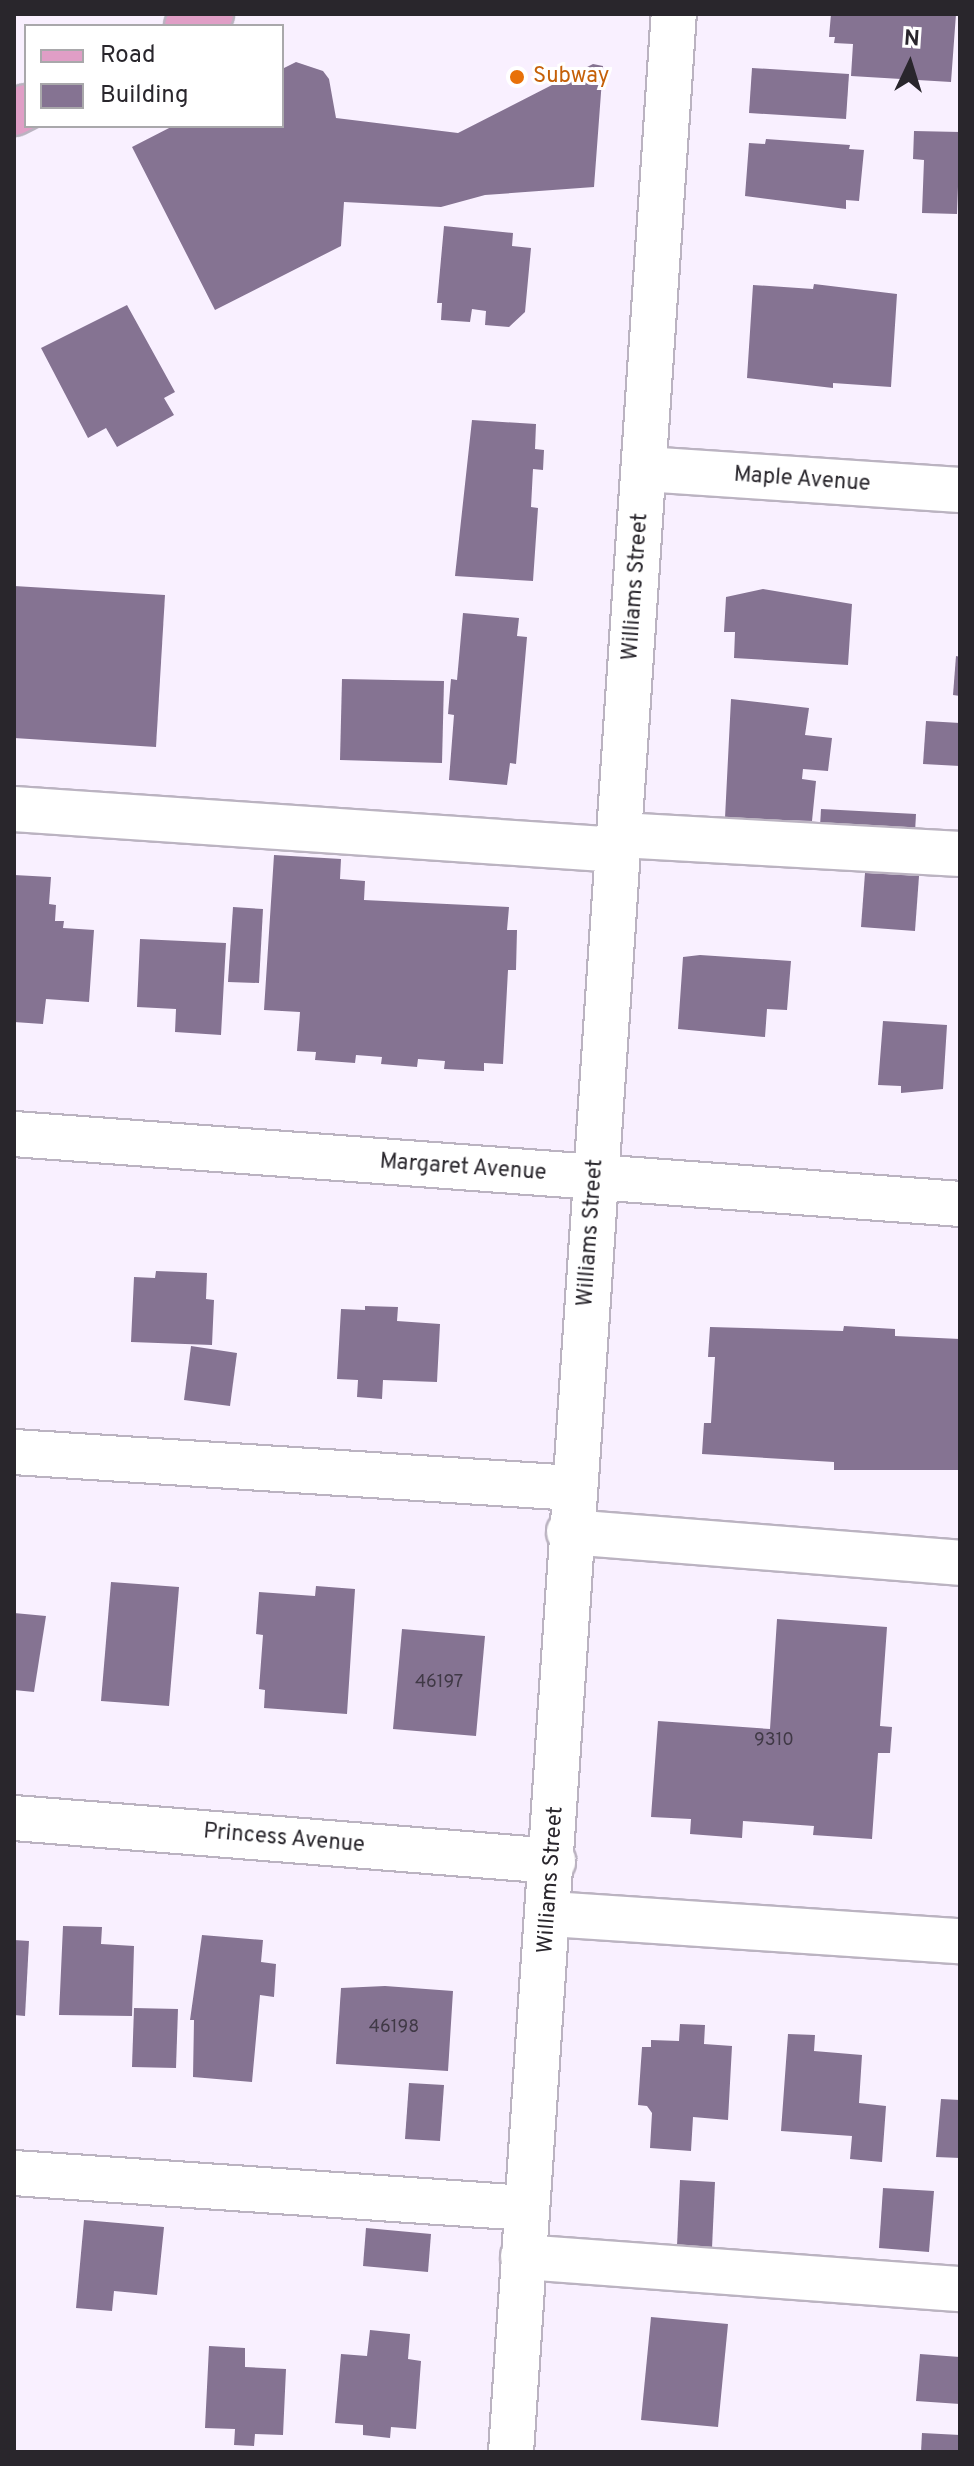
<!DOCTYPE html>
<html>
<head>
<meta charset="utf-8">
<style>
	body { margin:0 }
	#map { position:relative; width:974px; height:2466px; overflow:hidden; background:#f9f0ff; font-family:Overpass,sans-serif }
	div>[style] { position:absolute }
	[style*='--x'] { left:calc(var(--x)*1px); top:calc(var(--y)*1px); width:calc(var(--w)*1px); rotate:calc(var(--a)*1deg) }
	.building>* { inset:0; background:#857392 }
	.roads { filter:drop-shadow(2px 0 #bbb3c1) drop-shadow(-2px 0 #bbb3c1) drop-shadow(0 2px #bbb3c1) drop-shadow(0 -2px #bbb3c1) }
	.minor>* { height:44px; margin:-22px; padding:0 22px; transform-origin:22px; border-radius:22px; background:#fff }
	.major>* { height:44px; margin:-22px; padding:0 22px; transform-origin:22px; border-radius:22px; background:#e09ec6 }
	.dots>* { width:22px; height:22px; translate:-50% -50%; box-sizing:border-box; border:4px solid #fff; border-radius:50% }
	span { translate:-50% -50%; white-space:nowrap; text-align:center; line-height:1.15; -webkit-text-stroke:6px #fff; paint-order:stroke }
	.number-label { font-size:18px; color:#403946 }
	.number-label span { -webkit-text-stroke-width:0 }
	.food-label { font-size:22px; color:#c56008 }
	.left { translate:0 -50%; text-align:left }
	.street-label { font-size:22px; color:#29262c }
	.frame { position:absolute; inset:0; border:16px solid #29262c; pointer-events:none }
	.legend { position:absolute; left:24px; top:24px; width:260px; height:104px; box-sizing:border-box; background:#fff; border:2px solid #a9a8ab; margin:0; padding:10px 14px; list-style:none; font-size:24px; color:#29262c }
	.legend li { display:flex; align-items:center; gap:16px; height:40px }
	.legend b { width:40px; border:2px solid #a9a8ab }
	.north { position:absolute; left:870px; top:24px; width:80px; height:80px; -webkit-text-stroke:6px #fff; paint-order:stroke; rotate:4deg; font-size:22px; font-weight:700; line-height:32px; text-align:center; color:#29262c }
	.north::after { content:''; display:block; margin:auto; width:28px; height:36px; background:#29262c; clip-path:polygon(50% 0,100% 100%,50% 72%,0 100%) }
</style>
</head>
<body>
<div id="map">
	<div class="building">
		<i style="clip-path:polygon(831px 14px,956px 14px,951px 82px,851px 76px,853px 44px,834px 43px,835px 37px,829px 37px)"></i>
		<i style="clip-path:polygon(296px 62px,323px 71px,329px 79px,336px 118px,458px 133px,593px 64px,603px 66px,594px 187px,485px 195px,441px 207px,344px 202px,341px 246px,215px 310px,132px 147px,173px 126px,282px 126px,282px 69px)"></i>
		<i style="clip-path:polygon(752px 68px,849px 74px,846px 119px,749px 113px)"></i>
		<i style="clip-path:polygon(914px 131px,960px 132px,957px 214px,922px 213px,924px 160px,913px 159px)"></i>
		<i style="clip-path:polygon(766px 139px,850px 145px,849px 149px,864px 150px,859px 201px,846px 200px,846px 209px,745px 196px,749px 143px,765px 144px)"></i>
		<i style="clip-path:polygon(444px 226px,513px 233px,512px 246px,531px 248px,525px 312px,509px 327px,485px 325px,486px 311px,472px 309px,470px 322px,441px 320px,442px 303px,437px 303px)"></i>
		<i style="clip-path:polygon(814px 284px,897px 294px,891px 387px,833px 383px,833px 388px,747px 378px,753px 285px,813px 289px)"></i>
		<i style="clip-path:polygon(127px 305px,175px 392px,164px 398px,174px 415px,117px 447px,106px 428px,88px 438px,41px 348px)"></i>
		<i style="clip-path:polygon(472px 420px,536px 424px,535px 449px,544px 450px,543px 470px,533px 469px,531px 507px,538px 508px,533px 581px,455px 576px)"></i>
		<i style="clip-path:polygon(14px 586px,165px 595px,156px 747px,14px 738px)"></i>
		<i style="clip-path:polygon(763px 589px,852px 604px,848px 665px,734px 658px,735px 632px,724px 632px,726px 597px)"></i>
		<i style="clip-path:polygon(463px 613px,519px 618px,517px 636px,527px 637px,516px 764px,510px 763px,507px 785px,449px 780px,454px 715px,448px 714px,451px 679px,457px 680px)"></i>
		<i style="clip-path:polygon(956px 656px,960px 657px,960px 696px,953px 695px)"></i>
		<i style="clip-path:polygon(342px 679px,444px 681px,442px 763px,340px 760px)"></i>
		<i style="clip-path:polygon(731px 699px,809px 708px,805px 735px,832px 738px,828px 771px,803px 769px,802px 779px,816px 781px,812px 821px,725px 818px)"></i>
		<i style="clip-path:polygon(926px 721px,960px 723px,960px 766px,923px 764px)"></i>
		<i style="clip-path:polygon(821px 809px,916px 814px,914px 851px,819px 845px)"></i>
		<i style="clip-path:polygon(274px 855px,341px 859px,340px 879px,365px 881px,364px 900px,509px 907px,507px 930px,517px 930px,516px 970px,508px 970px,503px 1064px,484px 1063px,484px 1071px,444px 1069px,445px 1061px,418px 1059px,417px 1067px,381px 1064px,382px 1057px,356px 1055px,355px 1063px,315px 1060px,316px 1052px,297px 1051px,300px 1012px,264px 1010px)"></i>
		<i style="clip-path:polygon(865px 873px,919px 876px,915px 931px,861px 927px)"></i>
		<i style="clip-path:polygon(14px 875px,51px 877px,49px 904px,56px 905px,55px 921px,64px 921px,63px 928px,94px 930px,89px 1002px,46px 999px,43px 1024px,14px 1022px)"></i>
		<i style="clip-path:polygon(233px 907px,263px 909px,259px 983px,228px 982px)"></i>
		<i style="clip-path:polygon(140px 939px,226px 943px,221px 1035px,175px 1032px,176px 1009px,137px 1007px)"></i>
		<i style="clip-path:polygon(700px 955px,791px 961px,787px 1010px,767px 1009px,765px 1037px,678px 1029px,683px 957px)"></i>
		<i style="clip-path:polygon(883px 1021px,947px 1025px,943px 1089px,901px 1093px,901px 1086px,878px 1085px)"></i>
		<i style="clip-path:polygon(156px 1271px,207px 1273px,206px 1299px,214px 1300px,212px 1345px,131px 1342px,134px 1277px,155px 1278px)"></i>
		<i style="clip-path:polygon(365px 1306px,398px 1307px,397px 1321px,440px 1324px,437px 1382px,383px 1380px,382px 1399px,357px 1397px,358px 1380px,337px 1379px,341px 1309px,365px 1310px)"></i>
		<i style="clip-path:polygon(844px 1326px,895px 1329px,895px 1336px,960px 1339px,960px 1470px,834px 1470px,834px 1462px,702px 1454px,704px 1423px,711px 1423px,715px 1357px,708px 1357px,710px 1327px,843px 1331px)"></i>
		<i style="clip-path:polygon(191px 1346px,237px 1353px,230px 1406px,184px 1400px)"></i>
		<i style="clip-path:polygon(111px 1582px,179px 1587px,169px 1706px,101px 1701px)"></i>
		<i style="clip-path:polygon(316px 1586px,355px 1589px,347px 1714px,264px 1708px,265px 1690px,259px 1689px,263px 1635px,256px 1634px,259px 1592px,315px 1596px)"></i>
		<i style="clip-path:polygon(14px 1613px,46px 1616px,34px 1692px,14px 1690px)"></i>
		<i style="clip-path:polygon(777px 1619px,887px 1627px,880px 1726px,892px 1727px,890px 1753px,878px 1753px,872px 1839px,813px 1835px,814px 1826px,743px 1821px,742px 1838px,690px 1834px,691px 1819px,651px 1817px,658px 1721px,770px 1729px)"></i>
		<i style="clip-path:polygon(402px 1629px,485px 1636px,476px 1736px,393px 1729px)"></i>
		<i style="clip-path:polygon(63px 1926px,102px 1927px,101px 1944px,134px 1946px,132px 2016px,59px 2015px)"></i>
		<i style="clip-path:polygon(202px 1935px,263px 1940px,261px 1962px,276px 1964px,274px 1997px,260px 1995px,252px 2082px,193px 2077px,194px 2020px,190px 2020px)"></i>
		<i style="clip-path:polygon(14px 1940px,29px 1941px,25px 2016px,14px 2015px)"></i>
		<i style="clip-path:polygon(385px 1986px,453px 1991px,448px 2071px,336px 2064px,341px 1988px)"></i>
		<i style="clip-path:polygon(134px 2008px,178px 2009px,176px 2068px,132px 2067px)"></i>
		<i style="clip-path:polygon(680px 2024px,705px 2025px,704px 2044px,732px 2046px,728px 2120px,693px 2117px,691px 2151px,650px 2148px,652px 2113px,647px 2106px,638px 2105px,642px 2047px,651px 2047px,651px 2040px,679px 2041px)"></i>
		<i style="clip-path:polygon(788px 2034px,815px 2035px,814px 2051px,862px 2055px,859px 2103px,886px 2106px,882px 2162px,850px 2159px,852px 2136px,781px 2131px)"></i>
		<i style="clip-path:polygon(409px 2083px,444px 2085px,440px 2141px,405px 2139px)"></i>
		<i style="clip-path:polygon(941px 2099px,960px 2100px,960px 2158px,936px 2157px)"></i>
		<i style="clip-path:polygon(680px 2180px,715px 2182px,712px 2248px,677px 2246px)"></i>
		<i style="clip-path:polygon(883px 2188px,934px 2191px,929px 2252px,879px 2248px)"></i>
		<i style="clip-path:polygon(84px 2220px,164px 2227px,157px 2295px,114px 2291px,112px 2311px,76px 2308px)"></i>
		<i style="clip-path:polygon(366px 2228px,431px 2234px,428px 2272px,363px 2266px)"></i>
		<i style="clip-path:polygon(651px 2317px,728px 2324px,718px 2427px,641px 2420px)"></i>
		<i style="clip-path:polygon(370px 2330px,410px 2334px,408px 2359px,421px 2361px,416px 2429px,391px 2427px,390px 2438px,363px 2435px,363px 2425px,335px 2423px,341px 2354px,367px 2356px)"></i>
		<i style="clip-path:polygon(209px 2346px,245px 2348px,245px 2367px,286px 2369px,283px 2435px,255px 2434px,254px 2446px,234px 2445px,235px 2429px,205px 2428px)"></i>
		<i style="clip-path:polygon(920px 2354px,960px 2357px,960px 2404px,916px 2401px)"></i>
		<i style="clip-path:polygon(922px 2433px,960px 2435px,960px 2452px,921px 2452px)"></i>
	</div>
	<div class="roads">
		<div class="minor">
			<i style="--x:644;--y:469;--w:317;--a:3.8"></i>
			<i style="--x:14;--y:809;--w:606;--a:3.88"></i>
			<i style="--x:620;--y:835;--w:341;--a:3.2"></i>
			<i style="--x:14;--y:1134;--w:949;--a:4.23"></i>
			<i style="--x:14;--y:1452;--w:560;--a:3.68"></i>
			<i style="--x:569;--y:1532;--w:392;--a:4.5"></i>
			<i style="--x:14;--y:1818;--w:541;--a:4.56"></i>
			<i style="--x:550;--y:1914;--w:411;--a:3.8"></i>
			<i style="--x:14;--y:2173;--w:513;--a:3.91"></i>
			<i style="--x:523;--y:2257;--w:438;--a:4.2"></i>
			<i style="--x:511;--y:2452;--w:2443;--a:-86.18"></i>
		</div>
		<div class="major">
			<i style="--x:187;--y:26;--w:27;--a:-27"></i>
			<i style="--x:14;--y:113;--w:13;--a:-27"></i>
		</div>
	</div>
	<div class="dots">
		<i style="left:517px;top:77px;background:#e8710a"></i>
	</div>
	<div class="number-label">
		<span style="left:439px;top:1683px">46197</span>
		<span style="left:774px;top:1741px">9310</span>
		<span style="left:394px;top:2028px">46198</span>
	</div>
	<div class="food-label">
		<span class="left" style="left:533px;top:77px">Subway</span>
	</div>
	<div class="street-label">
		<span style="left:802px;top:480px;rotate:4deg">Maple Avenue</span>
		<span style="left:636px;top:587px;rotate:-86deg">Williams Street</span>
		<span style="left:463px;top:1168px;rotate:4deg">Margaret Avenue</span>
		<span style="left:591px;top:1233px;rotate:-86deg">Williams Street</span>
		<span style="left:284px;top:1839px;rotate:5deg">Princess Avenue</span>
		<span style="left:551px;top:1880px;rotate:-86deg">Williams Street</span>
	</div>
	<div class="frame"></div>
	<ul class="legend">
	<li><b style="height:10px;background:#e09ec6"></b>Road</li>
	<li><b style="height:22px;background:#857392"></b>Building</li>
	</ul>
	<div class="north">N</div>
</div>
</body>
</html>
